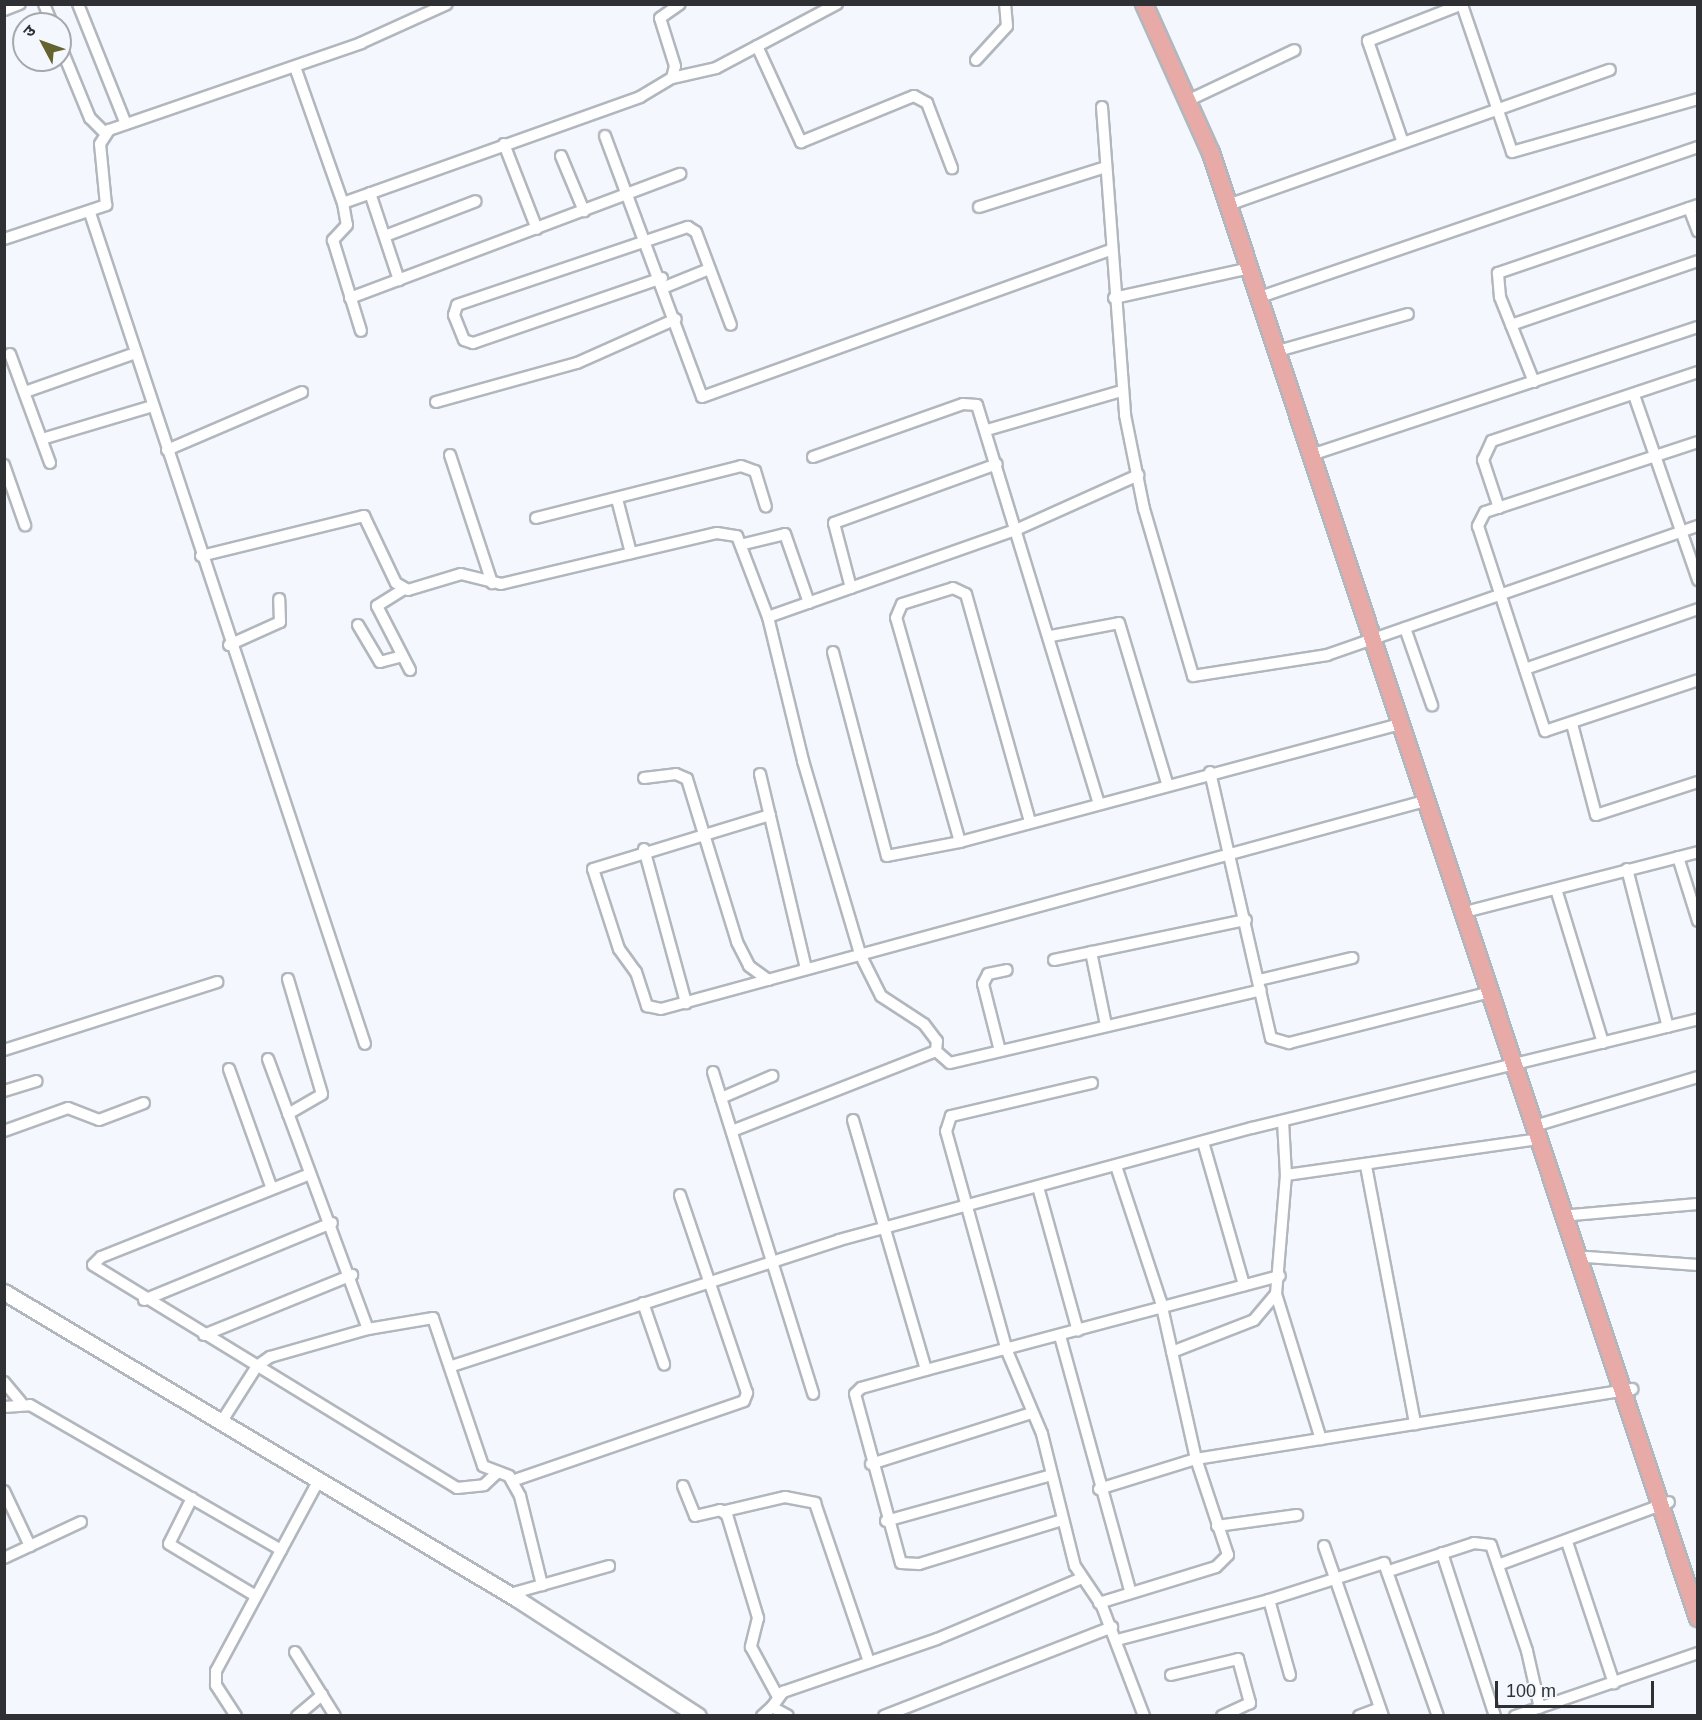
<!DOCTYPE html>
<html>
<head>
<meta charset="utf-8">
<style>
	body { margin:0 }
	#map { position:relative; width:1702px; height:1720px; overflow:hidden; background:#f4f8fe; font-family:Helvetica,"Noto Sans Devanagari",sans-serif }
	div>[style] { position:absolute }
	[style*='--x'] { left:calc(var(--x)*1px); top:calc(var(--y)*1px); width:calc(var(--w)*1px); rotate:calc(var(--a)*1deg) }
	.roads { filter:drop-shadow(2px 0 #b2b7be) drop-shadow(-2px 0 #b2b7be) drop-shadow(0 2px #b2b7be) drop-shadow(0 -2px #b2b7be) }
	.street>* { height:10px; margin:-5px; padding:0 5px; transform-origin:5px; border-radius:5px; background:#fff }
	.secondary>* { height:15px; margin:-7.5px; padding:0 7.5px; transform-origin:7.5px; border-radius:7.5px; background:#fff }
	.primary>* { height:16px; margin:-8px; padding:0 8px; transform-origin:8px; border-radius:8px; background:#e8aaa6 }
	span { translate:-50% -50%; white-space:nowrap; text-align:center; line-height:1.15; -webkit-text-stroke:6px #f4f8fe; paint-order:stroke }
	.frame { position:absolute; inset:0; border:6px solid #2e3033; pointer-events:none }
	.north { position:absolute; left:12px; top:12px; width:60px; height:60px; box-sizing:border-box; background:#f4f8fe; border:2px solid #a5a8ad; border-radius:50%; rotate:311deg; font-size:16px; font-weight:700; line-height:24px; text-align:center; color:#2e3033 }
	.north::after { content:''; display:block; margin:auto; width:21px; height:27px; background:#65632f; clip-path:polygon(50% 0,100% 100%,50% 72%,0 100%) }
	.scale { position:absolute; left:1495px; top:1681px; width:159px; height:27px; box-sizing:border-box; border:3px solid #2e3033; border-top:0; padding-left:8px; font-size:18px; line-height:21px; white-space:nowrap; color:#2e3033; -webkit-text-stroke:4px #f4f8fe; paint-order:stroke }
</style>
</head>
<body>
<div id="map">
	<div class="roads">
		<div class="street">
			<i style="--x:44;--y:4;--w:22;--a:68"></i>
			<i style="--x:78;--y:4;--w:129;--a:68.2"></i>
			<i style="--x:1462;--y:5;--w:155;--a:71.2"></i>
			<i style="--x:1512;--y:152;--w:193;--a:-15.9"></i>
			<i style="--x:4;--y:10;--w:17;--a:-21"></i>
			<i style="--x:60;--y:45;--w:79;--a:67.7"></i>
			<i style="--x:90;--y:118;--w:21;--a:45"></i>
			<i style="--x:757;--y:46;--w:106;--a:65.4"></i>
			<i style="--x:801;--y:142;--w:122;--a:-22.2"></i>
			<i style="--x:914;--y:96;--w:15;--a:28"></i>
			<i style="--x:927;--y:103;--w:70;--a:69"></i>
			<i style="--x:976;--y:60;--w:46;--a:-47.6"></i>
			<i style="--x:1007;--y:26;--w:22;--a:-95"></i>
			<i style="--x:295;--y:67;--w:144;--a:70.6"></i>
			<i style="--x:343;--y:203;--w:22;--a:80"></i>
			<i style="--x:347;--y:225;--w:21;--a:133"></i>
			<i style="--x:333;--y:240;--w:95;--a:72.9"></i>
			<i style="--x:672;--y:78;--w:45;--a:-12.8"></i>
			<i style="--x:716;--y:68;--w:137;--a:-27.9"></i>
			<i style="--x:1187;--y:101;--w:119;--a:-25.3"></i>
			<i style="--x:1102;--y:107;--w:309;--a:85.7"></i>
			<i style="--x:1125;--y:415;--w:96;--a:78.6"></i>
			<i style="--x:1144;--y:509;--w:174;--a:73.6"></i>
			<i style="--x:1193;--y:676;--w:136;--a:-8.9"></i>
			<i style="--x:1327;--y:655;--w:393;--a:-19.2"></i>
			<i style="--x:605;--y:136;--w:278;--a:69.6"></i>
			<i style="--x:702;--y:397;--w:435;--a:-19.8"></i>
			<i style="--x:1402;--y:140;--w:105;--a:-109"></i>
			<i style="--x:1368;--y:41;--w:102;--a:-21.3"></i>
			<i style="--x:504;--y:144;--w:91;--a:68.8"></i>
			<i style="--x:561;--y:156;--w:60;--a:67.3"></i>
			<i style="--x:370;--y:193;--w:92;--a:71.6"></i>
			<i style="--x:343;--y:203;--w:315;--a:-19.6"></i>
			<i style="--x:640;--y:97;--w:37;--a:-31"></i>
			<i style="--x:672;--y:78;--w:12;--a:-76"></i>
			<i style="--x:675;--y:66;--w:50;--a:-107.4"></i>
			<i style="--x:660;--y:18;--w:24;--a:-35"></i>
			<i style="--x:1228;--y:205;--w:405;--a:-19.5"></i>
			<i style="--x:979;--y:207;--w:133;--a:-17.5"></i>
			<i style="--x:1689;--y:208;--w:25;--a:69"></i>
			<i style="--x:90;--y:213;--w:875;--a:71.69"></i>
			<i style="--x:385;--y:236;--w:97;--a:-21"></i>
			<i style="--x:4;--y:239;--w:108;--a:-18.4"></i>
			<i style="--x:106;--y:205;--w:61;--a:-95.6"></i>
			<i style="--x:100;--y:144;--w:17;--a:-57"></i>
			<i style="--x:109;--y:130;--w:267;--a:-19"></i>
			<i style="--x:361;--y:43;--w:94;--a:-24.4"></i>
			<i style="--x:662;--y:278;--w:200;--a:161"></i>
			<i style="--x:473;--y:343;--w:9;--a:-162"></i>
			<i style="--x:464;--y:340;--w:27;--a:-112"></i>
			<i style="--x:454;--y:315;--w:10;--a:-73"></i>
			<i style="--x:457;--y:305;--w:244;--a:-18.7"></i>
			<i style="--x:688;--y:227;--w:9;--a:32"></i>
			<i style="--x:696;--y:232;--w:99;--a:69.4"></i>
			<i style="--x:665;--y:287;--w:48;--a:-22.2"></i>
			<i style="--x:1260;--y:297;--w:463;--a:-18.9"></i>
			<i style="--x:350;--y:298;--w:353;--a:-20.6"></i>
			<i style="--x:1114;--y:298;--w:139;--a:-12.4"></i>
			<i style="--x:1511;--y:325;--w:198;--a:-18.9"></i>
			<i style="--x:1278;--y:351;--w:135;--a:-15.9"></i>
			<i style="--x:10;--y:354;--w:116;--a:69.8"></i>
			<i style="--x:1534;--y:382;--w:92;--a:-111.8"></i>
			<i style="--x:1500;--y:297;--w:24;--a:-95"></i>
			<i style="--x:1498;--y:273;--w:211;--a:-18.8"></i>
			<i style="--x:25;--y:392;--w:118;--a:-19.4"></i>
			<i style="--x:1634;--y:395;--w:196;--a:70.9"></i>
			<i style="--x:436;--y:402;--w:146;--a:-15.5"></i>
			<i style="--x:577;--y:363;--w:108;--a:-24"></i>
			<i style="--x:987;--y:430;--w:140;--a:-16.2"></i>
			<i style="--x:42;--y:439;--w:116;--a:-16.6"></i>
			<i style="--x:1698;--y:442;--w:224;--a:161.8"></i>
			<i style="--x:1485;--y:512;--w:16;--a:117"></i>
			<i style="--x:1478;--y:526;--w:216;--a:71.9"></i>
			<i style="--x:1545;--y:731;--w:161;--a:-18.4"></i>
			<i style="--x:167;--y:450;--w:147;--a:-23.2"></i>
			<i style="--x:1317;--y:453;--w:401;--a:-18.3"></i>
			<i style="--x:450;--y:455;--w:135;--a:71.8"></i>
			<i style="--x:813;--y:457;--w:159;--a:-19.5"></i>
			<i style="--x:963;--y:404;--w:14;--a:4"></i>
			<i style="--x:977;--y:405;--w:416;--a:73"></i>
			<i style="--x:4;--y:465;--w:64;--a:70.7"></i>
			<i style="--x:617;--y:499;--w:56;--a:75.5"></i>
			<i style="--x:1499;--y:508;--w:51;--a:-108.4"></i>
			<i style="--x:1483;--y:460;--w:21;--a:-65"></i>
			<i style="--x:1492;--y:441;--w:217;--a:-18.5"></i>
			<i style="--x:536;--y:518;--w:211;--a:-14.2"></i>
			<i style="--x:741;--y:466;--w:15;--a:20"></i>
			<i style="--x:755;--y:471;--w:37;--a:73"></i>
			<i style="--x:744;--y:544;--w:42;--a:-13.7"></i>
			<i style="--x:785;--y:534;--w:73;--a:70.8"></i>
			<i style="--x:201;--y:556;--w:168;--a:-13.8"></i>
			<i style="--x:364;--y:516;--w:74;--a:64.5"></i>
			<i style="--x:396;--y:583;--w:14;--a:30"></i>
			<i style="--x:408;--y:590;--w:55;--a:-16.8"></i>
			<i style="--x:461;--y:574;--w:41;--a:14"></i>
			<i style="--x:501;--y:584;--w:222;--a:-13.3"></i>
			<i style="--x:717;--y:533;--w:20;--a:9"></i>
			<i style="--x:737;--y:536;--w:87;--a:69.1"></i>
			<i style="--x:768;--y:617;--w:148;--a:76.3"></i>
			<i style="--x:803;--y:761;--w:201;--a:73.5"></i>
			<i style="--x:860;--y:954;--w:47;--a:63.4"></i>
			<i style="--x:881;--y:996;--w:51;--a:33.1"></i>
			<i style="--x:924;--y:1024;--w:21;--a:53"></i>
			<i style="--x:937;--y:1041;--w:10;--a:96"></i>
			<i style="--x:851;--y:588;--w:67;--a:-104.7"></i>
			<i style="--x:834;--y:523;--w:173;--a:-19.9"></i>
			<i style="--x:404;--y:589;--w:32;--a:148"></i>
			<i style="--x:377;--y:606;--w:72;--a:62.7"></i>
			<i style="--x:768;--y:617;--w:265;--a:-19.4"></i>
			<i style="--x:1018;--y:529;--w:132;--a:-24.2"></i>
			<i style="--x:358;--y:625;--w:43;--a:59.3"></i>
			<i style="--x:380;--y:662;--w:23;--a:-15"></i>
			<i style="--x:1405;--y:628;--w:82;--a:70.7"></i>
			<i style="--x:1051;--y:636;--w:69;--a:-10.8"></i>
			<i style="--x:1119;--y:623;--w:167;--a:73.3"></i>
			<i style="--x:229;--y:645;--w:56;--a:-24.3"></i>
			<i style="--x:280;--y:622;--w:23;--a:-92"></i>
			<i style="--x:833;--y:652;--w:211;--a:75.2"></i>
			<i style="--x:887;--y:856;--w:74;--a:-10.9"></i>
			<i style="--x:960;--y:842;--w:455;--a:-15"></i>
			<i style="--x:1525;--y:669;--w:183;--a:-19.1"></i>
			<i style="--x:1572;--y:724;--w:94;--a:75.2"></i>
			<i style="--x:1596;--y:815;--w:107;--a:-17.9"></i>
			<i style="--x:1210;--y:772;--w:273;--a:77.1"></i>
			<i style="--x:1271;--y:1038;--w:19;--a:16"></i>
			<i style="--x:1289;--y:1043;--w:204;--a:-14.2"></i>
			<i style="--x:760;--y:774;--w:200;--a:76.7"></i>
			<i style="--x:644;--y:778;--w:32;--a:-7"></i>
			<i style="--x:676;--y:774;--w:12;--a:24"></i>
			<i style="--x:687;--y:779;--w:170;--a:72.9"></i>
			<i style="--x:737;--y:942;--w:27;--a:63"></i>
			<i style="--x:749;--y:966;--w:24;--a:36"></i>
			<i style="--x:770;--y:815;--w:185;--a:163"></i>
			<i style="--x:593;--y:869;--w:84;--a:72"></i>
			<i style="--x:619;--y:949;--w:29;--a:54"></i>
			<i style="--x:636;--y:972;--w:36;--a:72"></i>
			<i style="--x:647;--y:1006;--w:14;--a:12"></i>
			<i style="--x:661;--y:1009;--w:792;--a:-15.23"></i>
			<i style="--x:960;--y:842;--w:233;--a:-105.9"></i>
			<i style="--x:896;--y:618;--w:15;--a:-67"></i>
			<i style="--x:902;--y:604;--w:53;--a:-17.4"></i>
			<i style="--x:953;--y:588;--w:14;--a:25"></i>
			<i style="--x:966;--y:594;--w:237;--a:74.3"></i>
			<i style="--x:644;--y:849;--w:160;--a:74.7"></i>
			<i style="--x:1678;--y:857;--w:67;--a:72.6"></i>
			<i style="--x:1627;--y:869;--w:163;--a:75.5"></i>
			<i style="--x:1556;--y:889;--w:161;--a:73"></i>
			<i style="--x:1461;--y:913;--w:245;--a:-14.4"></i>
			<i style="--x:1091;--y:952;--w:75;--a:78.4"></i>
			<i style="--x:1054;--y:960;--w:196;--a:-11.8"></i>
			<i style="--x:1259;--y:980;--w:96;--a:-13.3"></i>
			<i style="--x:4;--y:1050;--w:224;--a:-17.7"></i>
			<i style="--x:1000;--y:1051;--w:69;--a:-104.2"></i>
			<i style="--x:983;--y:984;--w:11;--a:-63"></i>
			<i style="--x:988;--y:974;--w:19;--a:-12"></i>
			<i style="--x:268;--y:1059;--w:288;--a:69.7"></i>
			<i style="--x:229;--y:1069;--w:127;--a:70.3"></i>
			<i style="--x:713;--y:1072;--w:337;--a:72.7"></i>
			<i style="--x:1092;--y:1083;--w:145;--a:166.8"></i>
			<i style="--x:951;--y:1116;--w:16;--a:108"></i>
			<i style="--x:946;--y:1131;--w:228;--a:74.5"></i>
			<i style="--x:1007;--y:1351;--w:90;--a:67.1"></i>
			<i style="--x:1042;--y:1434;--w:136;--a:76"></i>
			<i style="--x:1075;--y:1566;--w:48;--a:56"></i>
			<i style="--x:1102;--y:1606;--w:118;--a:69.1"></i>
			<i style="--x:4;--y:1091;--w:34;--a:-17"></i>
			<i style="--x:721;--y:1098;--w:56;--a:-23.3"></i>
			<i style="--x:288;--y:1114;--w:39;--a:-30"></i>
			<i style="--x:322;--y:1094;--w:120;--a:-106.5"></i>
			<i style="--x:853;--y:1120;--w:260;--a:73.7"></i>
			<i style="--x:926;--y:1370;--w:366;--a:-14.9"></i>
			<i style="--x:1541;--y:1124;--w:164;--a:-16.7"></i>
			<i style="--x:4;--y:1131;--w:68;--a:-19.8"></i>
			<i style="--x:68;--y:1108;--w:33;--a:21"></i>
			<i style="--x:99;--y:1120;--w:48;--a:-20.7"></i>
			<i style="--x:732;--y:1131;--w:219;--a:-21.4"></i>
			<i style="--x:936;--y:1051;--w:18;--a:41"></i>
			<i style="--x:950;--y:1063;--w:319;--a:-13.2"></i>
			<i style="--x:1203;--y:1142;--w:149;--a:74"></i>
			<i style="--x:1366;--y:1166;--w:263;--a:79.2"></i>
			<i style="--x:310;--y:1174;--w:225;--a:158.3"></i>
			<i style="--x:101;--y:1257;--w:11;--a:135"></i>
			<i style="--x:93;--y:1265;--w:427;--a:31.5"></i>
			<i style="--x:457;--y:1488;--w:27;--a:-6"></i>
			<i style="--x:484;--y:1485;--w:18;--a:-43"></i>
			<i style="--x:1286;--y:1175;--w:255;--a:-8.1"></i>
			<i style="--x:1038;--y:1187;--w:149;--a:74.5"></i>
			<i style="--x:1572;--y:1215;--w:126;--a:-5"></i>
			<i style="--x:1587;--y:1257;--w:111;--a:4.1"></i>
			<i style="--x:1276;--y:1294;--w:152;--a:72.8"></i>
			<i style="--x:144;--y:1300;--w:203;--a:-22.3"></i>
			<i style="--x:643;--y:1303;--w:65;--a:71"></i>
			<i style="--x:204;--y:1335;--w:160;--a:-22.1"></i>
			<i style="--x:1060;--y:1336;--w:264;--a:74.6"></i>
			<i style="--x:1172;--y:1352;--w:88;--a:-21.3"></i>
			<i style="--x:1254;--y:1320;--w:34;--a:-50"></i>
			<i style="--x:1276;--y:1294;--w:119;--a:-85.2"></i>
			<i style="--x:1286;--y:1175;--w:54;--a:-93.2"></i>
			<i style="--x:452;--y:1366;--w:407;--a:-18"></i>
			<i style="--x:839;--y:1240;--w:428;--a:-15.2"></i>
			<i style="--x:1252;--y:1128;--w:459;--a:-13.7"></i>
			<i style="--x:926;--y:1370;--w:67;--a:164.5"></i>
			<i style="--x:861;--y:1388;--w:8;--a:135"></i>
			<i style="--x:855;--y:1394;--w:175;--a:74.8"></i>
			<i style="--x:901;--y:1563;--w:18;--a:3"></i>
			<i style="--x:919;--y:1564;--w:150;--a:-17.1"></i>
			<i style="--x:4;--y:1382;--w:26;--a:50"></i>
			<i style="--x:4;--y:1407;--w:26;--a:-4"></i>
			<i style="--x:30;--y:1405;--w:290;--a:30"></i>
			<i style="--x:222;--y:1421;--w:65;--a:-57.5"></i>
			<i style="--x:257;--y:1366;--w:16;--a:-35"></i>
			<i style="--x:270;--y:1357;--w:102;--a:-15.9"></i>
			<i style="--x:368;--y:1329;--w:66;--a:-9.6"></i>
			<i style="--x:433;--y:1318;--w:156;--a:71.3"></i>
			<i style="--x:483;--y:1466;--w:28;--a:21"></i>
			<i style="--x:509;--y:1476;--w:23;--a:61"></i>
			<i style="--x:520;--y:1496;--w:92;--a:76.1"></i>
			<i style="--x:871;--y:1464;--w:166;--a:-17.6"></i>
			<i style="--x:512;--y:1481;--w:245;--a:-19"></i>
			<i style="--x:744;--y:1401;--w:9;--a:-69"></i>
			<i style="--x:747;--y:1393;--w:209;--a:-108.7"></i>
			<i style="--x:683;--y:1486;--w:32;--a:68"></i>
			<i style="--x:695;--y:1516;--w:26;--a:-13"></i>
			<i style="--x:720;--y:1510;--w:9;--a:36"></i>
			<i style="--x:727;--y:1515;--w:108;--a:73.2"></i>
			<i style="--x:758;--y:1618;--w:30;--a:104"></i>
			<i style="--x:751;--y:1647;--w:55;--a:61.6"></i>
			<i style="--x:1099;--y:1489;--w:102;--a:-17.2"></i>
			<i style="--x:1196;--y:1459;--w:442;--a:-9.1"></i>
			<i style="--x:4;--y:1491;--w:61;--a:64.7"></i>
			<i style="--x:192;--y:1498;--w:51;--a:116.6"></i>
			<i style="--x:169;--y:1544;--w:101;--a:30.9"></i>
			<i style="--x:725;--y:1511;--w:62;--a:-13.1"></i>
			<i style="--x:785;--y:1497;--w:31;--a:11"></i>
			<i style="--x:815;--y:1503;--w:168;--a:71.2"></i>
			<i style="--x:886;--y:1521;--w:172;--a:-15.5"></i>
			<i style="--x:1217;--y:1526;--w:81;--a:-7.8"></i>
			<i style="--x:1567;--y:1542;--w:149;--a:71.6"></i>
			<i style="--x:1324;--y:1546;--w:180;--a:70.9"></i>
			<i style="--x:1442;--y:1553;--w:171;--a:72"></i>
			<i style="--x:4;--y:1558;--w:85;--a:-25.1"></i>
			<i style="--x:1498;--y:1565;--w:182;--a:-20.2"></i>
			<i style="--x:1389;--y:1571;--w:89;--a:-18.2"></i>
			<i style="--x:1474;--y:1543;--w:17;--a:7"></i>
			<i style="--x:1491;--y:1545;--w:112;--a:71.2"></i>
			<i style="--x:1527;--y:1651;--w:58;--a:77.2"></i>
			<i style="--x:510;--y:1594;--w:103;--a:-15.8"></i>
			<i style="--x:1099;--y:1603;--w:122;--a:-17.1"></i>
			<i style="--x:1216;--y:1567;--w:17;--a:-45"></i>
			<i style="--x:1228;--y:1555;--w:101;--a:-108.4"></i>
			<i style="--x:1196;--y:1459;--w:161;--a:-102.6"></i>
			<i style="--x:1161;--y:1302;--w:143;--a:-108.3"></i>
			<i style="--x:1117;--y:1640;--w:157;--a:-14.7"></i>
			<i style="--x:295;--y:1652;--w:75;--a:58"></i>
			<i style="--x:1171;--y:1675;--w:69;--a:-13.4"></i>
			<i style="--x:1238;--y:1659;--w:46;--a:74.7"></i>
			<i style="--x:1250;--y:1703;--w:31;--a:155"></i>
			<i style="--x:1290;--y:1675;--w:78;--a:-105.6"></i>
			<i style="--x:1269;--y:1600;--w:121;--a:-17.8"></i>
			<i style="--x:1384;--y:1563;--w:162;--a:70.6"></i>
			<i style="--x:772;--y:1707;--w:19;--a:-54"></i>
			<i style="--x:783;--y:1692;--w:163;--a:-19"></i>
			<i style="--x:937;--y:1639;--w:155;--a:-22.8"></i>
			<i style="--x:236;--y:1716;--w:37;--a:-123"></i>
			<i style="--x:216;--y:1685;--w:14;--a:-90"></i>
			<i style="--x:216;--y:1671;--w:217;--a:-61.7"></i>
			<i style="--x:297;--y:1716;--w:33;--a:-40"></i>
			<i style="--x:762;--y:1716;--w:13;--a:-42"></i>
			<i style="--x:772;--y:1707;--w:18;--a:29"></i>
			<i style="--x:884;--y:1716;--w:245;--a:-21.3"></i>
			<i style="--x:1359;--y:1716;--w:22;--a:-21"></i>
			<i style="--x:1515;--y:1716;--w:194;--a:-19"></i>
		</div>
		<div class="secondary">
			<i style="--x:4;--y:1292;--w:600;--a:30.88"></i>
			<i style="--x:519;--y:1600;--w:213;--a:32.9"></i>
		</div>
		<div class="primary">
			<i style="--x:1144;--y:4;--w:163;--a:65.8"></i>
			<i style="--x:1211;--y:153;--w:1544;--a:71.61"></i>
		</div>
	</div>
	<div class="frame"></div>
	<div class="north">उ</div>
	<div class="scale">100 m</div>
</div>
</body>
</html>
